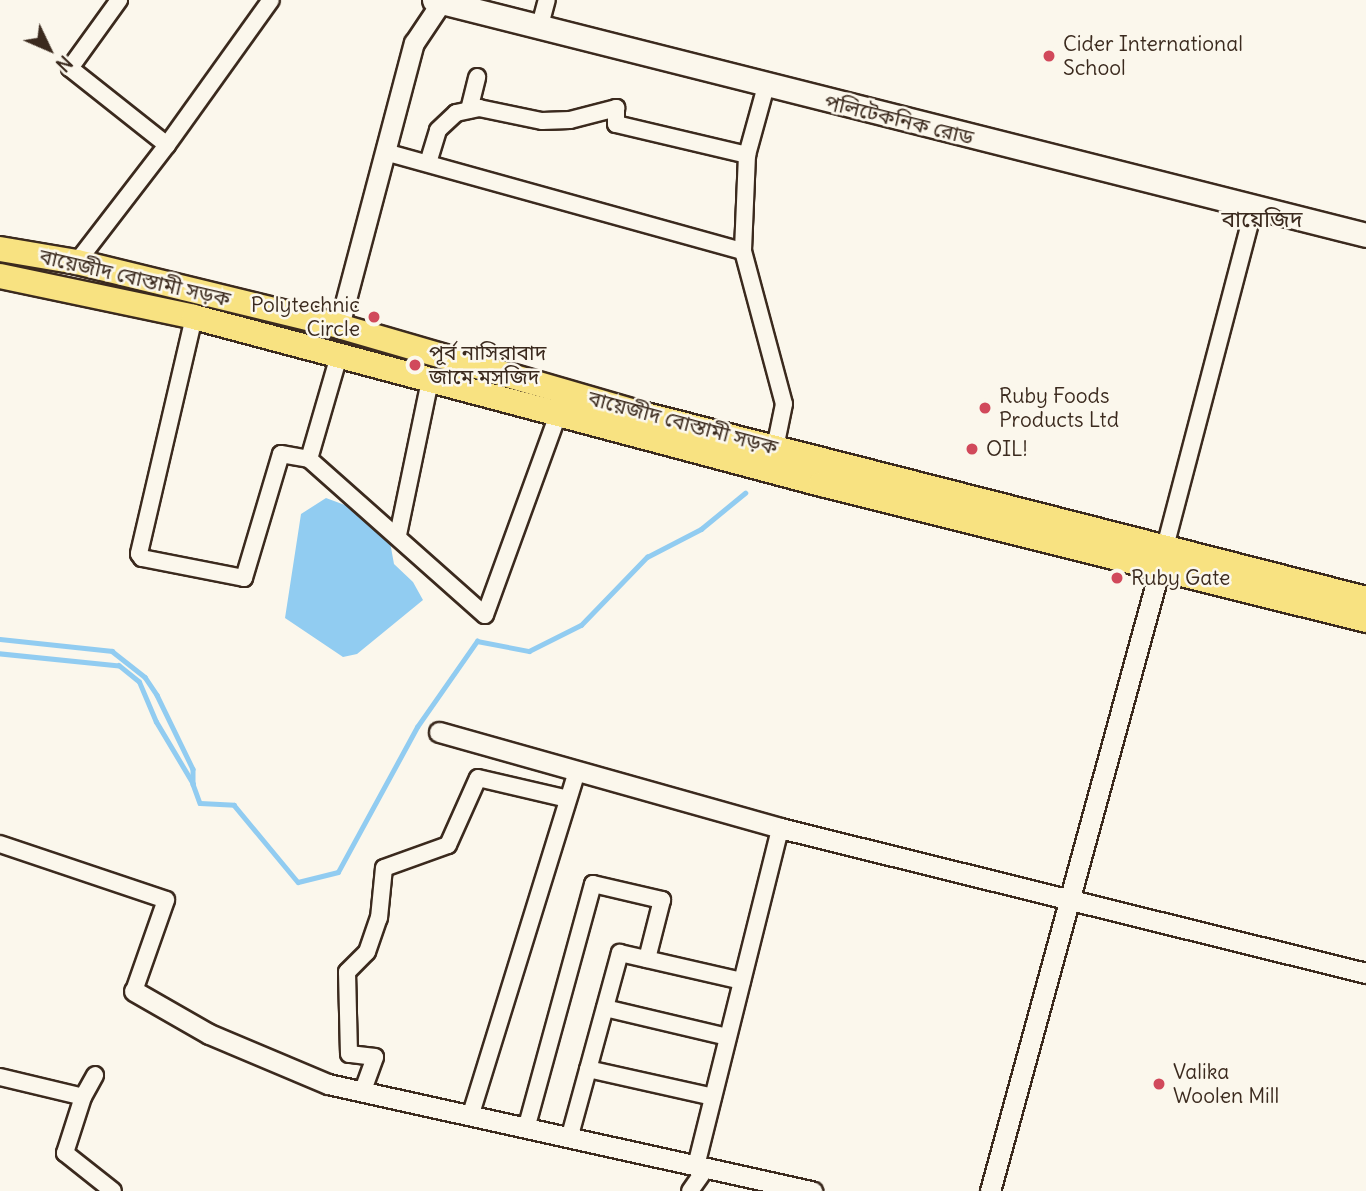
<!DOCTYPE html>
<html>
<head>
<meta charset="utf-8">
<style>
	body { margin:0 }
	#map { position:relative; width:1366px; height:1191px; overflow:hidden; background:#fbf7ec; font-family:Delius,"Noto Sans Bengali",sans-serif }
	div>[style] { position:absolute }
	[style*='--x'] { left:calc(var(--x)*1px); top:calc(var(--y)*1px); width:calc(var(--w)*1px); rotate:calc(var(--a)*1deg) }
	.water>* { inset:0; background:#91ccf1 }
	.stream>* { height:4.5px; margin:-2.25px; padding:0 2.25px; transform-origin:2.25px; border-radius:2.25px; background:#91ccf1 }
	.roads { filter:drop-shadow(2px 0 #3b2a1e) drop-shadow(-2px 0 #3b2a1e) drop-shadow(0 2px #3b2a1e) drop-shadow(0 -2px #3b2a1e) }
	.minor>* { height:16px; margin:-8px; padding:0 8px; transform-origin:8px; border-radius:8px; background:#fbf7ec }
	.tertiary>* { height:19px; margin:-9.5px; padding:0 9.5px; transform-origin:9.5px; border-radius:9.5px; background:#fbf7ec }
	.secondary>* { height:23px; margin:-11.5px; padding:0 11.5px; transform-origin:11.5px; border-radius:11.5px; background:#fbf7ec }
	.primary>* { height:24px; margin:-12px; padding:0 12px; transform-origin:12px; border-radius:12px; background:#f8e281 }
	.dots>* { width:19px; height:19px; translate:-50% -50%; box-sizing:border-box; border:4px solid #fbf7ec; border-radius:50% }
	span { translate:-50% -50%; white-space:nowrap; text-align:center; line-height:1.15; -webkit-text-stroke:5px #fbf7ec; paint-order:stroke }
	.poi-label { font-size:21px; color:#3b2a1e }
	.left { translate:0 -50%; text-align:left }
	.right { translate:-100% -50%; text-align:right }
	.street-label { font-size:21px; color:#3b2a1e }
	.neighbourhood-label { font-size:23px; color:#3b2a1e }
	.north { position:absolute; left:14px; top:14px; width:70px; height:70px; -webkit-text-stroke:5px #fbf7ec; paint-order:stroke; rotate:134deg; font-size:19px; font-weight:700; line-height:28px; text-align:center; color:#3b2a1e }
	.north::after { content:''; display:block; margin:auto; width:24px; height:32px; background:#3b2a1e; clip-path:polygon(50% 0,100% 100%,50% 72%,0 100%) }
</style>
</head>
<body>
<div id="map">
	<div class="water">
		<i style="clip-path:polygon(326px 498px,369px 514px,388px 531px,394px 564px,413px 582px,423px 600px,357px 654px,343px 657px,285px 618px,301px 514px)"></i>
	</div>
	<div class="stream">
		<i style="--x:0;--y:639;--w:113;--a:6.1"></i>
		<i style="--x:112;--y:651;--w:42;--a:38.2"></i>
		<i style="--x:145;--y:677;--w:22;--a:56"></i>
		<i style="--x:157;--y:695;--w:82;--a:64.1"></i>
		<i style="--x:193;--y:769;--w:15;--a:90"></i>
		<i style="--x:193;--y:784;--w:72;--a:-120.8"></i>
		<i style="--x:156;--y:722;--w:43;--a:-113"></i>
		<i style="--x:139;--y:682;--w:26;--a:-141"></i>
		<i style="--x:119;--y:666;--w:120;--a:-174.2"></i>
		<i style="--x:193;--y:784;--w:20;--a:70"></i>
		<i style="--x:200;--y:803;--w:34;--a:3"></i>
		<i style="--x:234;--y:805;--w:100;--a:50.3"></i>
		<i style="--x:298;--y:882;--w:41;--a:-14"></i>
		<i style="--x:338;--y:872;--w:165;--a:-61.4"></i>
		<i style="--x:417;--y:727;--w:105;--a:-55.1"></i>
		<i style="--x:477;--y:641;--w:53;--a:10.9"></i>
		<i style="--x:529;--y:651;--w:58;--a:-26.6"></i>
		<i style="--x:581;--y:625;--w:95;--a:-45.9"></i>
		<i style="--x:647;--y:557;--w:61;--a:-27.4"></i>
		<i style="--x:701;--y:529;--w:57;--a:-39.3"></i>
	</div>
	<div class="roads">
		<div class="minor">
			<i style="--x:539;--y:29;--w:30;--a:-75"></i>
			<i style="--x:766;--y:86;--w:72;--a:105.4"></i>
			<i style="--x:747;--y:155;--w:96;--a:92.4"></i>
			<i style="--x:743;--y:251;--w:158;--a:75"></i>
			<i style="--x:784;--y:404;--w:45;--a:101.6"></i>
			<i style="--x:469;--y:110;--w:34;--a:-76"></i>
			<i style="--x:167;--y:145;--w:178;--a:-54.4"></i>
			<i style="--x:385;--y:152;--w:371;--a:15.5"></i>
			<i style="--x:428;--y:163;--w:34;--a:-73"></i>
			<i style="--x:438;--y:130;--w:25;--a:-43"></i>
			<i style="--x:456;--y:113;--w:24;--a:-12"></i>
			<i style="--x:479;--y:108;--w:64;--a:11.7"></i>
			<i style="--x:542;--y:121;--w:28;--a:-2"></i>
			<i style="--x:570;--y:120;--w:48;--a:-14.6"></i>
			<i style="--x:616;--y:108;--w:16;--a:90"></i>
			<i style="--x:616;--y:124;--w:135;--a:13.3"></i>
			<i style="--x:77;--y:262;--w:148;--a:-52.4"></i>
			<i style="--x:167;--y:145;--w:124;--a:-141.6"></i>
			<i style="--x:70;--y:68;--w:84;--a:-54.2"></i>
			<i style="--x:194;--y:317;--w:243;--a:103.1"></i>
			<i style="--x:139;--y:554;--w:5;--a:53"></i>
			<i style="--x:142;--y:558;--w:104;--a:11.1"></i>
			<i style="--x:244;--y:578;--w:129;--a:-73.4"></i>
			<i style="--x:281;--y:454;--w:28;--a:10"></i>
			<i style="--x:309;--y:459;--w:107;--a:-73.8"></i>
			<i style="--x:309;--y:459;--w:235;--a:41.6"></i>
			<i style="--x:485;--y:615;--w:214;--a:-70"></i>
			<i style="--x:398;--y:535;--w:158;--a:-78.3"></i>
			<i style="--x:1165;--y:547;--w:351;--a:-75.3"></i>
			<i style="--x:0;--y:844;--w:175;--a:18.6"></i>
			<i style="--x:166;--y:900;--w:96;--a:109.4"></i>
			<i style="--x:605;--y:1008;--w:126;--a:13.3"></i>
			<i style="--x:588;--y:1069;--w:128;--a:12.6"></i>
			<i style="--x:0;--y:1077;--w:85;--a:13.5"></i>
			<i style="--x:83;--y:1097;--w:25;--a:-61"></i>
			<i style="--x:362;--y:1093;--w:38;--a:-70"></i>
			<i style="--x:375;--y:1057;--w:26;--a:-173"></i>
			<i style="--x:349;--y:1054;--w:82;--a:-91.4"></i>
			<i style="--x:347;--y:972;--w:28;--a:-45"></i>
			<i style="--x:367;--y:952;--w:36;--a:-71"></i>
			<i style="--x:379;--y:918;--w:50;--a:-84.3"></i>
			<i style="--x:384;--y:868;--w:68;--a:-19.8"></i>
			<i style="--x:448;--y:845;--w:73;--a:-65.9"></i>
			<i style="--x:478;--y:778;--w:92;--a:13.1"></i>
			<i style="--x:83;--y:1097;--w:59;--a:107.8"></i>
			<i style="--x:65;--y:1153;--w:61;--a:38.4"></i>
			<i style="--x:470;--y:1117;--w:362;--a:-72.8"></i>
			<i style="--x:526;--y:1129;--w:254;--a:-74.7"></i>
			<i style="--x:593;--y:884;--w:71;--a:13.1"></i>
			<i style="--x:662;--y:900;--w:61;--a:104.3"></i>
			<i style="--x:569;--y:1139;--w:193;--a:-74.7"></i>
			<i style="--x:620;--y:953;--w:125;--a:12.9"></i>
			<i style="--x:696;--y:1166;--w:348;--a:-76"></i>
			<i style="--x:690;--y:1191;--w:28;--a:-55"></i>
		</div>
		<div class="tertiary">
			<i style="--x:339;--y:326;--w:293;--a:-75.2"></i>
			<i style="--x:414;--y:43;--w:47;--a:-56.3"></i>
			<i style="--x:439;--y:732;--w:354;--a:15.7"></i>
			<i style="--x:780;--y:828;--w:604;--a:13.9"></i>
			<i style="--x:134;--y:991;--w:86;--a:29.8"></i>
			<i style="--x:209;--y:1034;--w:129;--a:22.8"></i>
			<i style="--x:328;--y:1084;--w:496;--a:12.5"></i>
			<i style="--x:990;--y:1191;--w:657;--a:-74.74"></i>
		</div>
		<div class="secondary">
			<i style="--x:434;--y:0;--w:961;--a:14.15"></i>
		</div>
		<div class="primary">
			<i style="--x:0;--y:249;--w:78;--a:9.6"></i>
			<i style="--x:77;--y:262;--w:270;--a:13.7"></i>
			<i style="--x:339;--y:326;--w:316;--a:16.2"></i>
			<i style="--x:642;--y:414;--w:747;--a:14.33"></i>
			<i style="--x:0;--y:276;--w:198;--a:11.9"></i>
			<i style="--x:194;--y:317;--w:649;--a:14.91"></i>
			<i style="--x:821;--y:484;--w:562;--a:14.01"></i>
		</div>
	</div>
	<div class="dots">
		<i style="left:1049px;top:56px;background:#d1495b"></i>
		<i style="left:374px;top:317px;background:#d1495b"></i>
		<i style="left:415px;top:365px;background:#d1495b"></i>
		<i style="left:985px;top:408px;background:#d1495b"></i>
		<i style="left:972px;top:449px;background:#d1495b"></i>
		<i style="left:1117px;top:578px;background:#d1495b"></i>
		<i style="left:1159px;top:1084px;background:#d1495b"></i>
	</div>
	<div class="poi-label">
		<span class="left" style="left:1063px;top:56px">Cider International<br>School</span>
		<span class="right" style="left:360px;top:317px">Polytechnic<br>Circle</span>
		<span class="left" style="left:429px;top:365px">পূর্ব নাসিরাবাদ<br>জামে মসজিদ</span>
		<span class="left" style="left:999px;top:408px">Ruby Foods<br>Products Ltd</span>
		<span class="left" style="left:986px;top:449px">OIL!</span>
		<span class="left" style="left:1131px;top:578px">Ruby Gate</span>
		<span class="left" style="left:1173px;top:1084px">Valika<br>Woolen Mill</span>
	</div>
	<div class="street-label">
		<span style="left:899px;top:120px;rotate:14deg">পলিটেকনিক রোড</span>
		<span style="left:135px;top:278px;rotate:13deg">বায়েজীদ বোস্তামী সড়ক</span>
		<span style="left:683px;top:423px;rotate:15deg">বায়েজীদ বোস্তামী সড়ক</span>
	</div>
	<div class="neighbourhood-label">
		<span style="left:1262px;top:219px">বায়েজিদ</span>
	</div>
	<div class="north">N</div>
</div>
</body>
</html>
